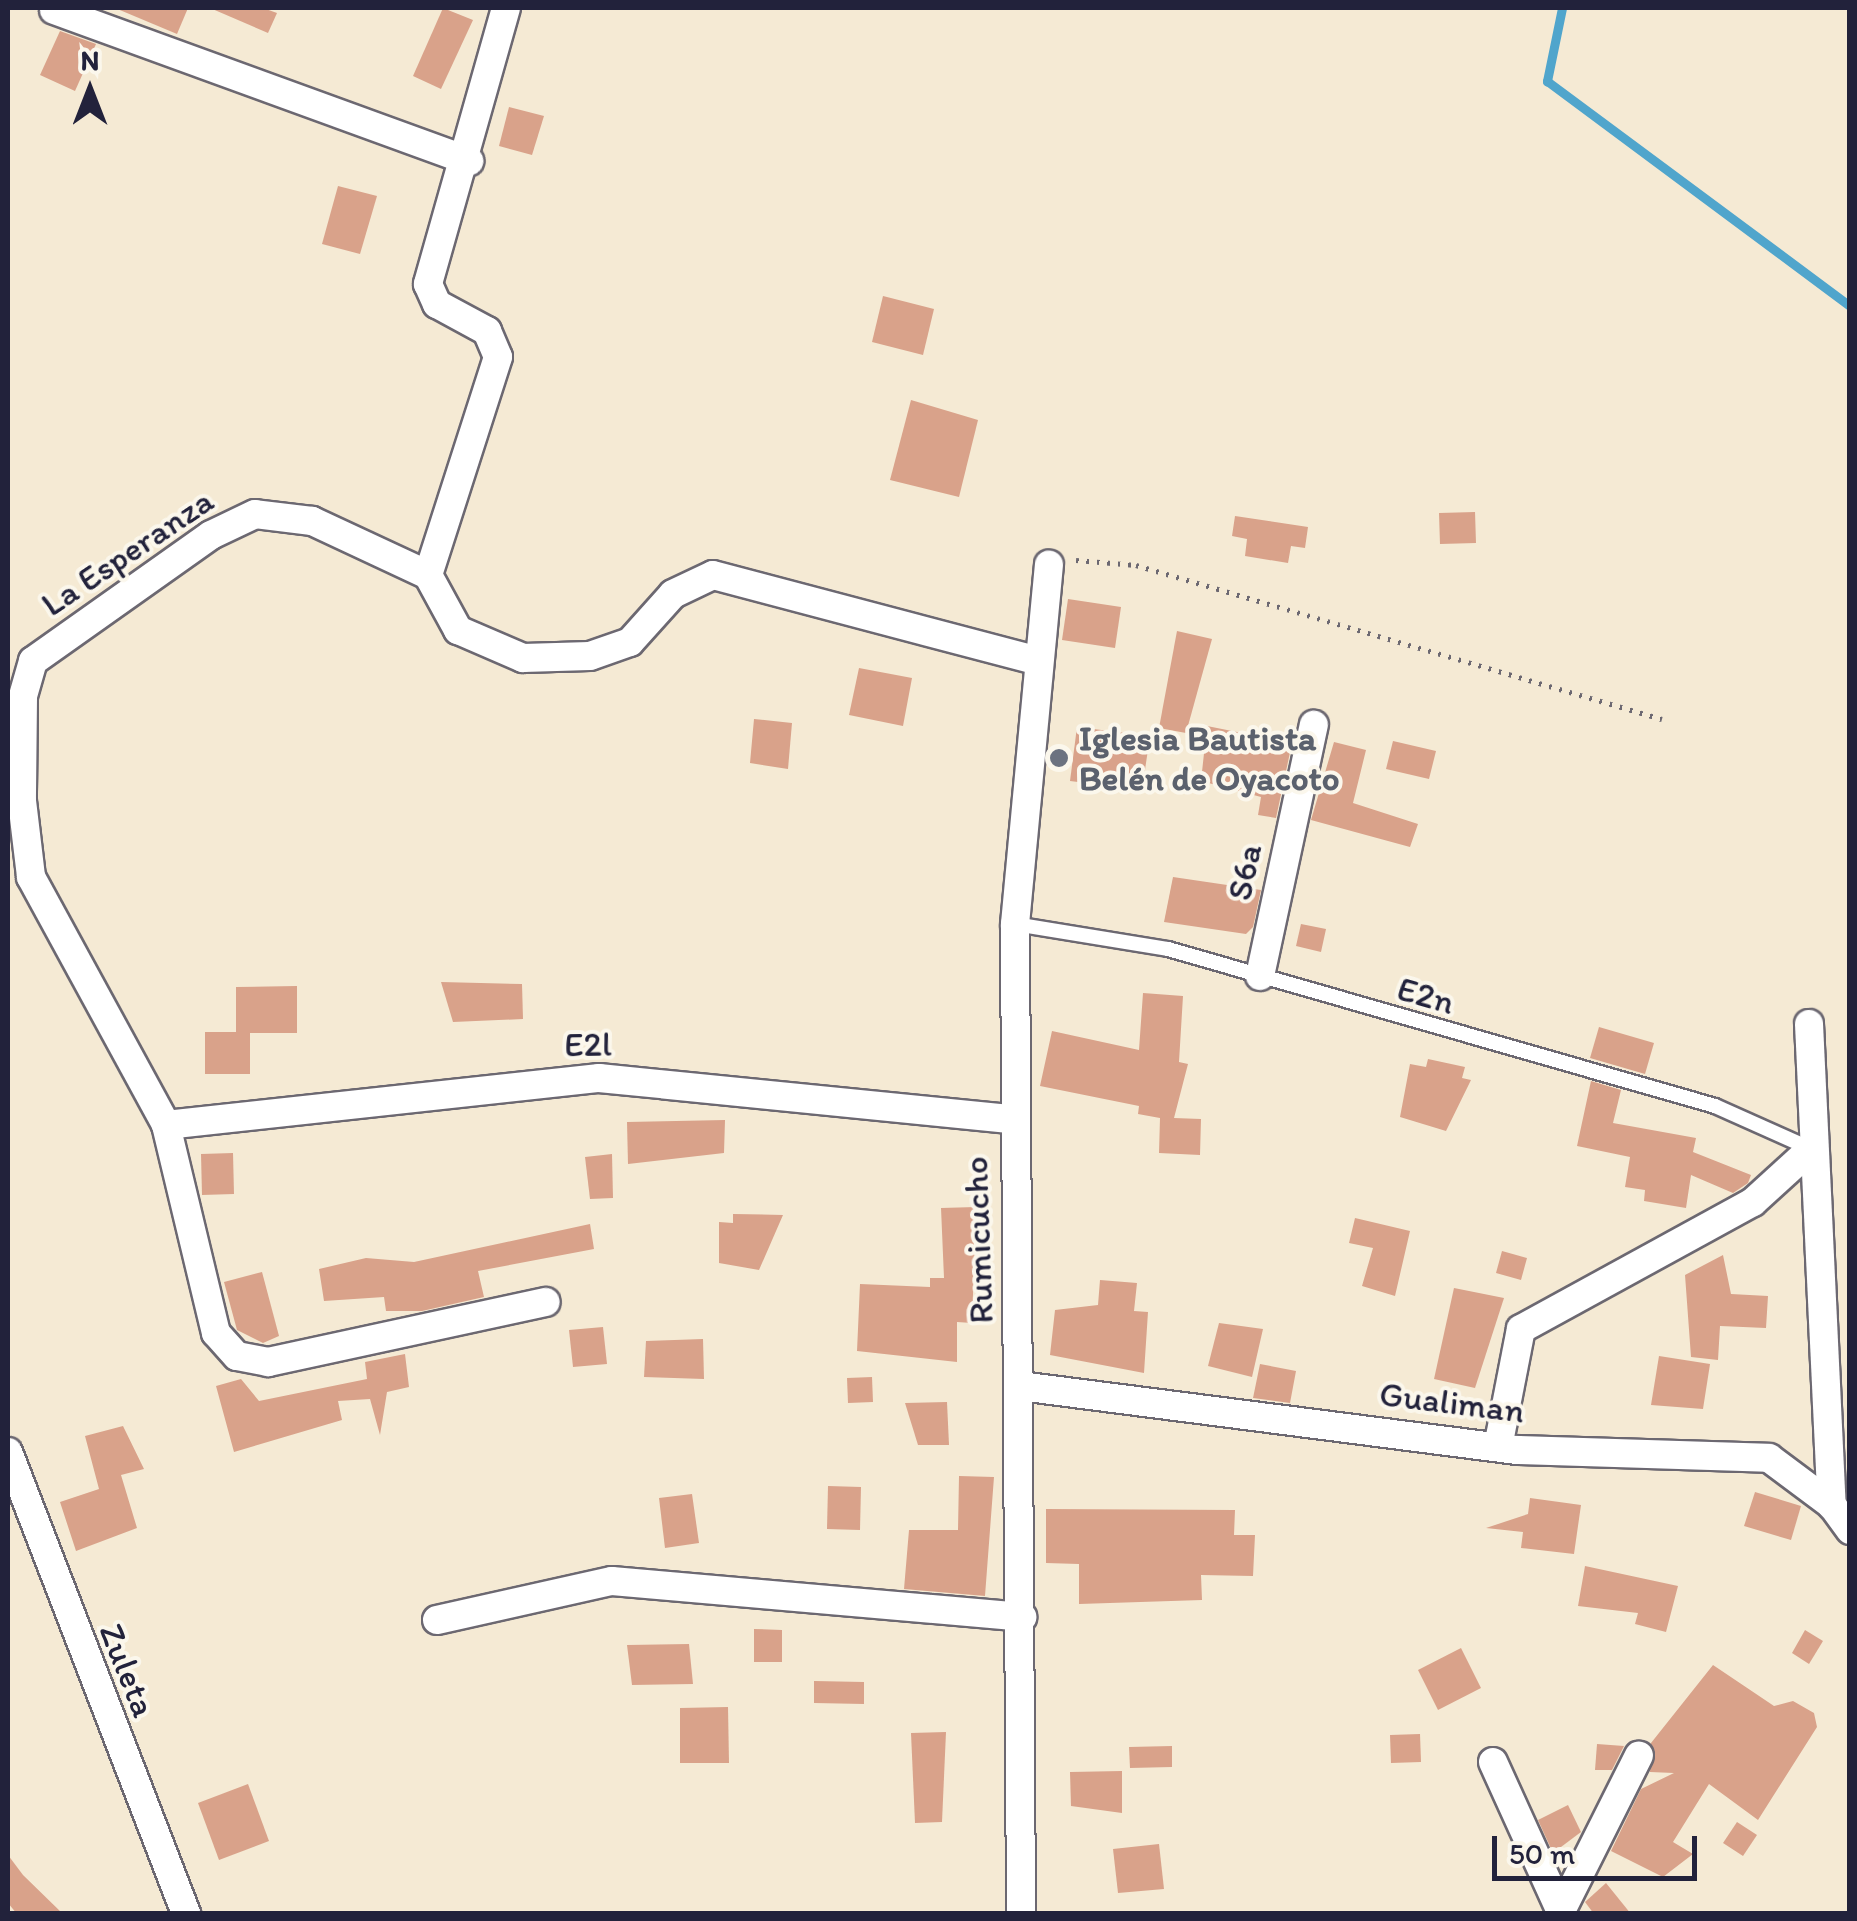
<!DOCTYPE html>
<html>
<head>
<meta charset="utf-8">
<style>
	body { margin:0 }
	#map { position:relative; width:1857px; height:1921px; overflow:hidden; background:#f5ead4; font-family:Itim,sans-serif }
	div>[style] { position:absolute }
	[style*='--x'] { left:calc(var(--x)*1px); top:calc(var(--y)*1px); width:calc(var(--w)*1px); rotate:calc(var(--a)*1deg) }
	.stream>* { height:9px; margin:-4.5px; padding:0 4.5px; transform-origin:4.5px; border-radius:4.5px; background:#50a5cc }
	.building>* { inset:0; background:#d9a28a }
	.path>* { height:5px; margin-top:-2.5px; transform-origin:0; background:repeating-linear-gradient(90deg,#6c6871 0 2.5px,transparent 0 10.5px) }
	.roads { filter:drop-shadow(2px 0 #6c6871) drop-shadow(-2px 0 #6c6871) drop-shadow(0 2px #6c6871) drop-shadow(0 -2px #6c6871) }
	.lane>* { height:14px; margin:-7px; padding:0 7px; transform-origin:7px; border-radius:7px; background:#fff }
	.street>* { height:28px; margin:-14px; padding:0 14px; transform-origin:14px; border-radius:14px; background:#fff }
	.dots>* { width:28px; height:28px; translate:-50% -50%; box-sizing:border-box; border:5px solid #fbf7ec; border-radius:50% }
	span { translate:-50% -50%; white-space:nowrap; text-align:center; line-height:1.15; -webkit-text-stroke:8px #fbf7ec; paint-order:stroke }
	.street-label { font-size:35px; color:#22223b }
	.worship-label { font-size:35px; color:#5b616d; font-weight:700 }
	.left { translate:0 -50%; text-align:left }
	.frame { position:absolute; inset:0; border:10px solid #22223b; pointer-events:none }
	.north { position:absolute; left:40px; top:40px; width:100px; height:100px; -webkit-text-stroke:8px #fbf7ec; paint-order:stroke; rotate:0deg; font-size:28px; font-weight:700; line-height:40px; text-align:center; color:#22223b }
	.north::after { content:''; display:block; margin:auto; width:35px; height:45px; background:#22223b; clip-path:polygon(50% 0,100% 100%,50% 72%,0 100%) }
	.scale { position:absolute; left:1492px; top:1836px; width:205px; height:45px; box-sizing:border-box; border:5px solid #22223b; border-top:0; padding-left:12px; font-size:30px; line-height:35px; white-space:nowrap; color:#22223b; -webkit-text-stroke:8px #fbf7ec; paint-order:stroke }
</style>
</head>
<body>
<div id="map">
	<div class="stream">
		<i style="--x:1562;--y:8;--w:75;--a:101.6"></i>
		<i style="--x:1547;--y:81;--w:377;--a:36.6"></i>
	</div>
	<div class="building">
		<i style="clip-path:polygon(115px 8px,188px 8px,177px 34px)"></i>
		<i style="clip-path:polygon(210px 8px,263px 8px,277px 13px,268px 33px)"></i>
		<i style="clip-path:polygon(443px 8px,473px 20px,441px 89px,413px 76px)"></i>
		<i style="clip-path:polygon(60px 31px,96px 44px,75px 91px,40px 75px)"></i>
		<i style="clip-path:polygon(509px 107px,544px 116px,532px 155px,499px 146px)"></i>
		<i style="clip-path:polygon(338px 186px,377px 196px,360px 254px,322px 244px)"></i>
		<i style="clip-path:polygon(883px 296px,934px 309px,923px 355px,872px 342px)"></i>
		<i style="clip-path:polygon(911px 400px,978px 420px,959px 497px,890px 480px)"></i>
		<i style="clip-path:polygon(1475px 512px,1476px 543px,1440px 544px,1439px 513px)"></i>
		<i style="clip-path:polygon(1235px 516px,1308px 527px,1305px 548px,1291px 546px,1288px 563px,1245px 556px,1247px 539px,1232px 536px)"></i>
		<i style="clip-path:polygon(1068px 599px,1121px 607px,1115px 648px,1062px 640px)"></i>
		<i style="clip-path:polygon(1177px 631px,1212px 639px,1186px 733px,1159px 728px)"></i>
		<i style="clip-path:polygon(859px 668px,912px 678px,903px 726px,849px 715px)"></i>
		<i style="clip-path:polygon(754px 719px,792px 723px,788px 769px,750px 763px)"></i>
		<i style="clip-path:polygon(1207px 726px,1292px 743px,1276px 818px,1258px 815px,1261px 797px,1201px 781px)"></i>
		<i style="clip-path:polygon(1077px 727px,1150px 736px,1142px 790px,1070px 781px)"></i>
		<i style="clip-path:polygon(1393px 741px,1436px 751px,1429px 779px,1386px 769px)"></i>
		<i style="clip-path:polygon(1334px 742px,1366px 750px,1353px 803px,1418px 824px,1410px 847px,1311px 820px)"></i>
		<i style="clip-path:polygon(1173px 877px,1261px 890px,1253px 927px,1246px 934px,1164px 922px)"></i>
		<i style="clip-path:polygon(1301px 924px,1326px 929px,1321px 952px,1296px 946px)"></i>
		<i style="clip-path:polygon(441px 982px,522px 984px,523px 1019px,453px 1022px)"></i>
		<i style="clip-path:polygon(297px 986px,297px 1033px,250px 1033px,250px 1074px,205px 1074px,205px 1032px,236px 1032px,236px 987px)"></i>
		<i style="clip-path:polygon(1143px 993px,1183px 996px,1179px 1062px,1188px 1064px,1174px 1118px,1201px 1119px,1200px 1155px,1159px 1153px,1160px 1118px,1138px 1114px,1139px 1106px,1040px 1086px,1052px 1031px,1139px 1050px)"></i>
		<i style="clip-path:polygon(1599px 1027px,1654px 1043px,1645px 1074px,1590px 1058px)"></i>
		<i style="clip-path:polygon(1428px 1059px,1465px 1067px,1462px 1078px,1471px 1080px,1446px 1131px,1400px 1117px,1410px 1064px,1426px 1067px)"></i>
		<i style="clip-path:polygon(1591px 1081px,1621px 1090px,1613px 1123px,1696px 1138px,1693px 1152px,1751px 1175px,1748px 1183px,1733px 1193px,1691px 1175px,1686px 1208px,1644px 1201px,1645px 1190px,1625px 1187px,1630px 1157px,1577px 1146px)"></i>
		<i style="clip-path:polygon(725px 1120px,724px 1153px,628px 1164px,627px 1122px)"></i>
		<i style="clip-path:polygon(233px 1153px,234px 1194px,202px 1195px,201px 1154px)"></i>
		<i style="clip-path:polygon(612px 1154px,613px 1198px,590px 1199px,585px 1157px)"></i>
		<i style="clip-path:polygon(976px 1207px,972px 1323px,957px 1322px,957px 1362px,857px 1351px,860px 1284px,930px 1287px,930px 1278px,944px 1278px,941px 1208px)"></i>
		<i style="clip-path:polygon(733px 1214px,783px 1215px,759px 1270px,719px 1263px,719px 1222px,733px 1223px)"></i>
		<i style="clip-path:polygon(1355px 1218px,1410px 1231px,1395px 1296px,1362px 1286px,1373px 1248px,1349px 1243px)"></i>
		<i style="clip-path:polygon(590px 1224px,594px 1249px,478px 1271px,484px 1297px,422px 1311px,386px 1311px,384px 1297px,324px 1301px,319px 1269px,366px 1258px,414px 1262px)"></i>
		<i style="clip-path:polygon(1502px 1251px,1527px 1258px,1521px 1280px,1496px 1273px)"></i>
		<i style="clip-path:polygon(1723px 1255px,1731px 1294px,1768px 1296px,1766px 1328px,1720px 1326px,1718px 1360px,1691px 1357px,1685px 1275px)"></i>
		<i style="clip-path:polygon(262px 1272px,279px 1336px,263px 1343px,237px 1330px,224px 1282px)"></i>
		<i style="clip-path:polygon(1100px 1280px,1137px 1283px,1134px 1311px,1148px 1312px,1144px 1373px,1050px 1355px,1055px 1310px,1098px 1305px)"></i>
		<i style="clip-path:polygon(1454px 1288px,1504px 1298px,1475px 1388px,1434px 1379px)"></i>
		<i style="clip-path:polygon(1219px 1323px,1263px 1329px,1252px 1377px,1208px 1366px)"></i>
		<i style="clip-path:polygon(603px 1327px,607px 1364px,573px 1367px,569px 1330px)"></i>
		<i style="clip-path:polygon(703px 1339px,704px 1379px,644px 1377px,646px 1341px)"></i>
		<i style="clip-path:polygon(405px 1354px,409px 1387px,387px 1392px,380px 1435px,370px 1399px,338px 1401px,342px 1420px,234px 1452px,216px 1386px,241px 1379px,259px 1401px,367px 1379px,365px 1362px)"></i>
		<i style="clip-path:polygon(1659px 1356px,1710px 1364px,1703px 1409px,1651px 1405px)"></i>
		<i style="clip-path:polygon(1260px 1364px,1296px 1371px,1290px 1403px,1253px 1398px)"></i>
		<i style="clip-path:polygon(872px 1377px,873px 1402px,848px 1403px,847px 1378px)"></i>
		<i style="clip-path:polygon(947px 1402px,949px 1445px,918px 1445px,905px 1403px)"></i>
		<i style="clip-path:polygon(123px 1426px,144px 1469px,121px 1475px,137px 1528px,76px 1551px,60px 1502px,99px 1489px,85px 1436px)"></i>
		<i style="clip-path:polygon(959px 1476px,994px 1477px,985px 1596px,904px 1589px,909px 1530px,958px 1530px)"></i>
		<i style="clip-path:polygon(828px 1486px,861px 1487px,860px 1530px,827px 1529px)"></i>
		<i style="clip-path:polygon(1755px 1492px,1801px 1506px,1791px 1540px,1744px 1526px)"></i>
		<i style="clip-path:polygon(692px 1494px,699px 1543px,665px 1548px,659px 1498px)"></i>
		<i style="clip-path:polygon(1530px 1498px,1581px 1505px,1574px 1554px,1521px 1548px,1523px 1532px,1486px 1528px,1528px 1514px)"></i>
		<i style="clip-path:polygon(1046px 1509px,1235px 1510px,1234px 1535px,1255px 1535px,1253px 1576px,1201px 1575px,1202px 1600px,1079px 1604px,1079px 1564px,1046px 1563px)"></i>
		<i style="clip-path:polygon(1585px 1566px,1678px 1586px,1666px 1632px,1635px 1624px,1638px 1613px,1578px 1606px)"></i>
		<i style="clip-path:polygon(754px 1629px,782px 1630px,782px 1662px,754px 1662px)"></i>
		<i style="clip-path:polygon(1805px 1630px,1823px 1641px,1809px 1664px,1792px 1653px)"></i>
		<i style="clip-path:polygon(689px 1644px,693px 1684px,632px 1685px,627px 1645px)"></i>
		<i style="clip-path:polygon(1461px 1648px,1481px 1688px,1438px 1710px,1418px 1670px)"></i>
		<i style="clip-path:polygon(1713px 1665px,1774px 1706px,1793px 1701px,1814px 1713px,1817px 1727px,1758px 1820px,1709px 1784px,1673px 1842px,1693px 1854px,1663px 1877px,1611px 1851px,1641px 1789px,1674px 1773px,1650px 1772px,1651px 1743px)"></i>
		<i style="clip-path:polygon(814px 1681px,864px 1682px,864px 1704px,814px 1703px)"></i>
		<i style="clip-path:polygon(728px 1707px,729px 1763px,680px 1763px,680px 1708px)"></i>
		<i style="clip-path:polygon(946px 1732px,942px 1822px,915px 1823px,911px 1733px)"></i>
		<i style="clip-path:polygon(1420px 1734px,1421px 1762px,1391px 1763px,1390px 1735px)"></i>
		<i style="clip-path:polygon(1597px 1744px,1624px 1746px,1612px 1770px,1595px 1770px)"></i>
		<i style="clip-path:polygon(1172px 1746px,1172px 1767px,1130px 1768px,1129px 1747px)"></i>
		<i style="clip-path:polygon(1122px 1771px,1122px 1813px,1071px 1806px,1070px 1772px)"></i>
		<i style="clip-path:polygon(248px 1784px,269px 1841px,219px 1860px,198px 1803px)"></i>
		<i style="clip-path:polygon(1568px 1805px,1581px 1832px,1553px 1853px,1538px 1820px)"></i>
		<i style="clip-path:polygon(1737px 1822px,1757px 1835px,1743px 1856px,1723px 1843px)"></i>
		<i style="clip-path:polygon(1159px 1844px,1164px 1889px,1118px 1893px,1113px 1849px)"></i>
		<i style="clip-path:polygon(8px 1855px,23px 1875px,63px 1914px,17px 1914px,8px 1903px)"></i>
		<i style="clip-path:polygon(1606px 1883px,1631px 1914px,1594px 1914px,1585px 1902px)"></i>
	</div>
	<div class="path">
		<i style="--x:1076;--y:560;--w:60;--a:4.8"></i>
		<i style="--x:1136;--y:565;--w:548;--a:16.32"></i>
	</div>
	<div class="roads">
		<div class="lane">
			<i style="--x:1015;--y:924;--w:155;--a:9.3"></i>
			<i style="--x:1168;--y:949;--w:569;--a:16.01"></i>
			<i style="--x:1715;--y:1106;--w:105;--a:24.1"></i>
		</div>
		<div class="street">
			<i style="--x:506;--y:8;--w:287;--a:105.8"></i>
			<i style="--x:428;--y:284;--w:22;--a:66"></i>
			<i style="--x:437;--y:304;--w:57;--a:28.4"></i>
			<i style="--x:487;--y:331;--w:28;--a:67"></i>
			<i style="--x:498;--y:357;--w:229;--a:107.8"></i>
			<i style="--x:428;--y:575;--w:128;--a:-155"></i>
			<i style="--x:312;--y:521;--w:57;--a:-173"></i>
			<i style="--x:255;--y:514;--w:49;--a:154.5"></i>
			<i style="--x:211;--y:535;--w:218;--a:144.7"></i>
			<i style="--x:33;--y:661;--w:37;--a:106"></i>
			<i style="--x:23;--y:697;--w:104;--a:90.6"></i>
			<i style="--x:22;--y:801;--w:77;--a:83.2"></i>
			<i style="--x:31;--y:877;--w:282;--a:61.4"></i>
			<i style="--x:166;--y:1125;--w:214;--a:76.5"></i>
			<i style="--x:216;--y:1333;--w:31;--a:48"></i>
			<i style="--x:237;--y:1356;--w:32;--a:11"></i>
			<i style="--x:268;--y:1362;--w:284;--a:-12.2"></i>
			<i style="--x:54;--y:10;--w:442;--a:20"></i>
			<i style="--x:428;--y:575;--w:63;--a:61.4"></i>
			<i style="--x:458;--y:630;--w:71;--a:23.3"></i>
			<i style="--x:523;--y:658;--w:67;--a:-1.7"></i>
			<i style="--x:590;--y:656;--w:42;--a:-19.3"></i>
			<i style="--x:630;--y:642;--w:64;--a:-48.1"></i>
			<i style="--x:673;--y:594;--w:44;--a:-25.4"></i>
			<i style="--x:713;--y:575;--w:336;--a:14.8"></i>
			<i style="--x:1260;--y:976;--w:257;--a:-77.9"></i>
			<i style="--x:1809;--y:1024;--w:482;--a:87.3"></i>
			<i style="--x:166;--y:1125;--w:436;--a:-6.2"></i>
			<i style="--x:599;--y:1078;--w:415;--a:5.7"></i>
			<i style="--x:1020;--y:1386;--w:501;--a:7.34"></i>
			<i style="--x:1517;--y:1450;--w:252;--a:1.8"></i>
			<i style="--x:1769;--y:1458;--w:79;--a:36.7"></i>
			<i style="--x:1832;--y:1505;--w:31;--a:54"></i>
			<i style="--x:1498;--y:1447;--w:120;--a:-79"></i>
			<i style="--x:1521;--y:1329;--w:264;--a:-28.7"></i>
			<i style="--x:1753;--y:1202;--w:79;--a:-42.4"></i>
			<i style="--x:8;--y:1452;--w:495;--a:68.9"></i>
			<i style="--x:437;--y:1620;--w:179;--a:-12.6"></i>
			<i style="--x:612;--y:1581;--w:412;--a:5"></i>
			<i style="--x:1493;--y:1762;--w:167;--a:65.6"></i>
			<i style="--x:1561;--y:1911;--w:174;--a:-63.4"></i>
			<i style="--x:1021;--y:1914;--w:990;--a:-90.35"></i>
			<i style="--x:1015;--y:924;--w:361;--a:-84.6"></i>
		</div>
	</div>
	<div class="dots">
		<i style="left:1059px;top:758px;background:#6b7280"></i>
	</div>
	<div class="street-label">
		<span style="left:127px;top:552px;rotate:-34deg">La Esperanza</span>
		<span style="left:1244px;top:872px;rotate:-78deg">S6a</span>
		<span style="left:1426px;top:995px;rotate:16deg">E2n</span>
		<span style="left:588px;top:1044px;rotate:-1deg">E2l</span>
		<span style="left:978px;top:1240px;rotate:-92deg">Rumicucho</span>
		<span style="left:1452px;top:1402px;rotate:7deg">Gualiman</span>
		<span style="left:128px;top:1670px;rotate:68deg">Zuleta</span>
	</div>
	<div class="worship-label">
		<span class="left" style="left:1079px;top:758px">Iglesia Bautista<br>Belén de Oyacoto</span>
	</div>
	<div class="frame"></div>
	<div class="north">N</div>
	<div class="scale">50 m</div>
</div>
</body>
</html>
